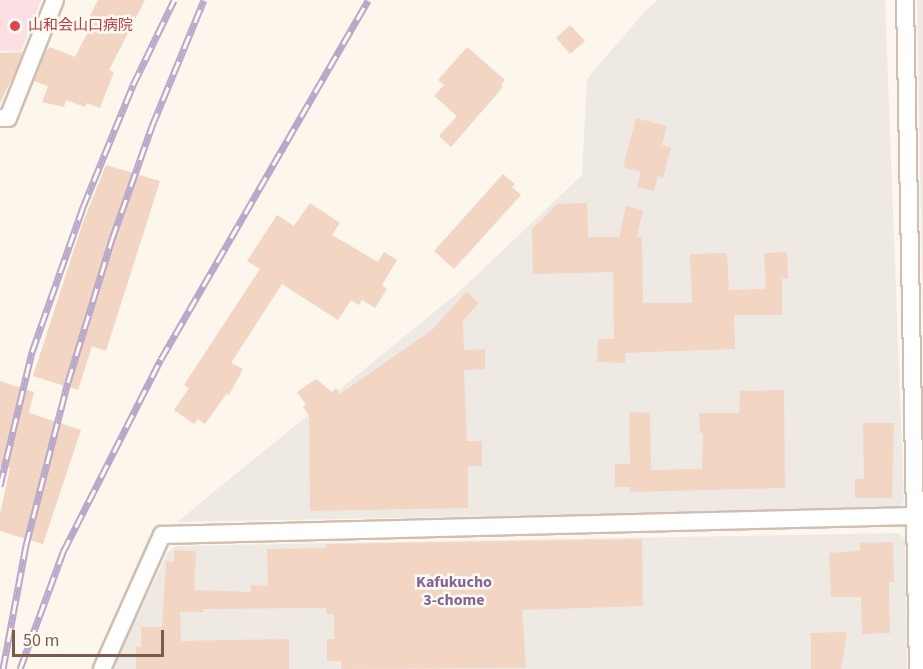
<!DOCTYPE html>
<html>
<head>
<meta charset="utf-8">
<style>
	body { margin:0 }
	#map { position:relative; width:923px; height:669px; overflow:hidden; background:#fdf6ec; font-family:"Source Sans 3","Noto Sans JP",sans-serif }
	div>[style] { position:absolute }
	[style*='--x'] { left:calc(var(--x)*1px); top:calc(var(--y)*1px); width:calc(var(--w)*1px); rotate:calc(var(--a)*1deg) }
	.industrial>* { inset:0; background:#efe9e4 }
	.medical>* { inset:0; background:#fbdfe3 }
	.building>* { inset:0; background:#f3d5c3 }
	.roads { filter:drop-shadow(2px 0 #d1beb0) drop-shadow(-2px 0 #d1beb0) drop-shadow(0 2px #d1beb0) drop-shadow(0 -2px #d1beb0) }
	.minor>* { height:16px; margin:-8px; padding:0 8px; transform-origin:8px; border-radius:8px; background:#fff }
	.tertiary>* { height:20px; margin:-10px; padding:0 10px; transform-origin:10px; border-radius:10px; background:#fff }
	.rail>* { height:7px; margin-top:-3.5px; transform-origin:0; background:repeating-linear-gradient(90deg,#fffaf3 0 14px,#b9a8c9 0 28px); box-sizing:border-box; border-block:2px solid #b9a8c9 }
	.dots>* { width:16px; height:16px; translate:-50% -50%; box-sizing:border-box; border:3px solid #fffaf3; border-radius:50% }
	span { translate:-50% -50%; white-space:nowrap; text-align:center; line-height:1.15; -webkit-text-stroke:5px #fffaf3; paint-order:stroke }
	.health-label { font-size:15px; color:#be3a42 }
	.left { translate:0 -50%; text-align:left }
	.neighbourhood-label { font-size:16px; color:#846695; font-weight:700 }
	.scale { position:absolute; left:12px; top:630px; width:152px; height:27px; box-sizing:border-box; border:3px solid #7a5c4d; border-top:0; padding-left:8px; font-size:18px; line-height:21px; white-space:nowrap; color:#7a5c4d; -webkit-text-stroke:4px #fffaf3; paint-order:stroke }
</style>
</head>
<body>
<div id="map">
	<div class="industrial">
		<i style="clip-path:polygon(658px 0,885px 0,904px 501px,899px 509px,177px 522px,460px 291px,582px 175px,587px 79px,647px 9px)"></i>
		<i style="clip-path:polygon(917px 0,923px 0,923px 319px)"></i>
		<i style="clip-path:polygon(898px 533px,905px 539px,907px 669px,112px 669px,168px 552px,176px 546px)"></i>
	</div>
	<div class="medical">
		<i style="clip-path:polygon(0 0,41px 0,21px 51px,0 51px)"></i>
	</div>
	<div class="building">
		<i style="clip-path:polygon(98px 0,145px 0,109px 70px,114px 72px,100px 108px,87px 103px,85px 107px,66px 100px,64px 107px,42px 102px,48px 86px,34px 81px,45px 52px,50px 47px,75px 57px,95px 18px,90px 16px)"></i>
		<i style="clip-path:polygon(570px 25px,585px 41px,570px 54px,556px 38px)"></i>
		<i style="clip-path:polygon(467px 47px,505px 80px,501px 85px,503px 87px,451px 147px,439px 136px,457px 116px,434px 96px,444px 85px,438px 80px)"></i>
		<i style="clip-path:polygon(23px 52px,15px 73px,0 103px,0 53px)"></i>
		<i style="clip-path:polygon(636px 118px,667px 126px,662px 145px,671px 148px,663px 178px,658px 176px,654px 191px,637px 187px,641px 172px,623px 167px)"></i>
		<i style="clip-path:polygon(106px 165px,160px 181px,106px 351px,92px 346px,78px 390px,33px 376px,83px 222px)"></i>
		<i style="clip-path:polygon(503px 174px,515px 184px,512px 187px,521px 195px,454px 269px,434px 251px)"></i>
		<i style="clip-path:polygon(310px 203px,340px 223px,332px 235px,378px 262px,384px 252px,397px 260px,382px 285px,387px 289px,375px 308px,362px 300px,359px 305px,351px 300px,338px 320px,282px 284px,231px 363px,243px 369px,229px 395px,227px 393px,205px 424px,198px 419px,194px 424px,174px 410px,189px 388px,184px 385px,260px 269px,247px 261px,277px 215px,294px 226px)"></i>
		<i style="clip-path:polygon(587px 203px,588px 237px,619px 237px,626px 206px,643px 210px,637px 237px,642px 237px,643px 303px,692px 303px,690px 254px,727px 253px,729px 290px,766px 289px,764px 253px,787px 252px,788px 278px,782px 279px,782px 315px,734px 315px,735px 349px,625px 353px,625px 363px,597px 362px,598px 339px,614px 339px,613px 272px,533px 274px,532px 229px,557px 204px)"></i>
		<i style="clip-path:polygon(466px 292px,479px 303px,463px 320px,464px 350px,485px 349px,485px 369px,464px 370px,467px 441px,482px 441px,482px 466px,468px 466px,468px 508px,310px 511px,309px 415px,303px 407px,306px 405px,297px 392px,316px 379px,332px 392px,336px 388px,340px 394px,432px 330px)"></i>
		<i style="clip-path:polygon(0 381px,34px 392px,29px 413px,81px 430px,43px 544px,0 531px,0 514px,10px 468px,0 467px)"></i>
		<i style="clip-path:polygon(784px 390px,785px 488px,630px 492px,630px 487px,615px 487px,615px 464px,630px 464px,629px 412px,650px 413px,651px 470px,702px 469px,703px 433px,700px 433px,699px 413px,739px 413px,740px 391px)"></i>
		<i style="clip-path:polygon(863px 423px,894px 423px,892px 498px,855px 498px,855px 479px,864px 479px)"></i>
		<i style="clip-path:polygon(642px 539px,643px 606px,522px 610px,526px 668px,341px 669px,341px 661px,327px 661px,327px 639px,334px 639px,334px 614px,326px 614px,326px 608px,203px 609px,203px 612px,180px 612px,181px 641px,289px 639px,289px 669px,136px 669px,136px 647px,141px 647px,141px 627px,162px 627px,166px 561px,174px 562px,174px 550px,196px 551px,194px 590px,251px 592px,251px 585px,268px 586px,267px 549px,326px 548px,326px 544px)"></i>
		<i style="clip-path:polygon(893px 542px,894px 582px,889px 582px,890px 633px,862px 634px,861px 597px,831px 597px,829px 553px,860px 551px,860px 543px)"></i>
		<i style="clip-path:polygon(847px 632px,841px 669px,811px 669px,811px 633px)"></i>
	</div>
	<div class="roads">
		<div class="minor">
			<i style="--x:905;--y:0;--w:669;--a:88.89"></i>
			<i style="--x:0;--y:118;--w:8;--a:0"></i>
			<i style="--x:8;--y:118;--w:127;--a:-68.3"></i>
			<i style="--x:102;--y:669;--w:147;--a:-65.9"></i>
			<i style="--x:162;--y:535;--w:753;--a:-1.45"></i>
		</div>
		<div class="tertiary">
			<i style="--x:915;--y:516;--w:8;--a:0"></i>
		</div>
	</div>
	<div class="rail">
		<i style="--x:0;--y:486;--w:138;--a:-76.6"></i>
		<i style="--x:32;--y:352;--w:154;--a:-70.6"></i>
		<i style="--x:83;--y:207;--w:132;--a:-67.7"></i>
		<i style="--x:133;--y:85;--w:94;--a:-64.2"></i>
		<i style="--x:3;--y:669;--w:126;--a:-79.5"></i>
		<i style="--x:26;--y:545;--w:168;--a:-75.6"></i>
		<i style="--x:68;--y:382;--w:150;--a:-72.9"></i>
		<i style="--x:112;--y:239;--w:120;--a:-70.5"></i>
		<i style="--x:152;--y:126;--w:136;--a:-67.6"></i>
		<i style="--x:20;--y:669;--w:125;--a:-69.8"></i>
		<i style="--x:63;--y:552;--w:216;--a:-63.1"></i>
		<i style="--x:161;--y:359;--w:414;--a:-60"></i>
	</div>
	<div class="dots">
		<i style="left:15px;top:26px;background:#e0444e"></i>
	</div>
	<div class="health-label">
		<span class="left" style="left:28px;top:26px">山和会山口病院</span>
	</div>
	<div class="neighbourhood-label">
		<span style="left:454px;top:591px">Kafukucho<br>3-chome</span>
	</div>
	<div class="scale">50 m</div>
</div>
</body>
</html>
